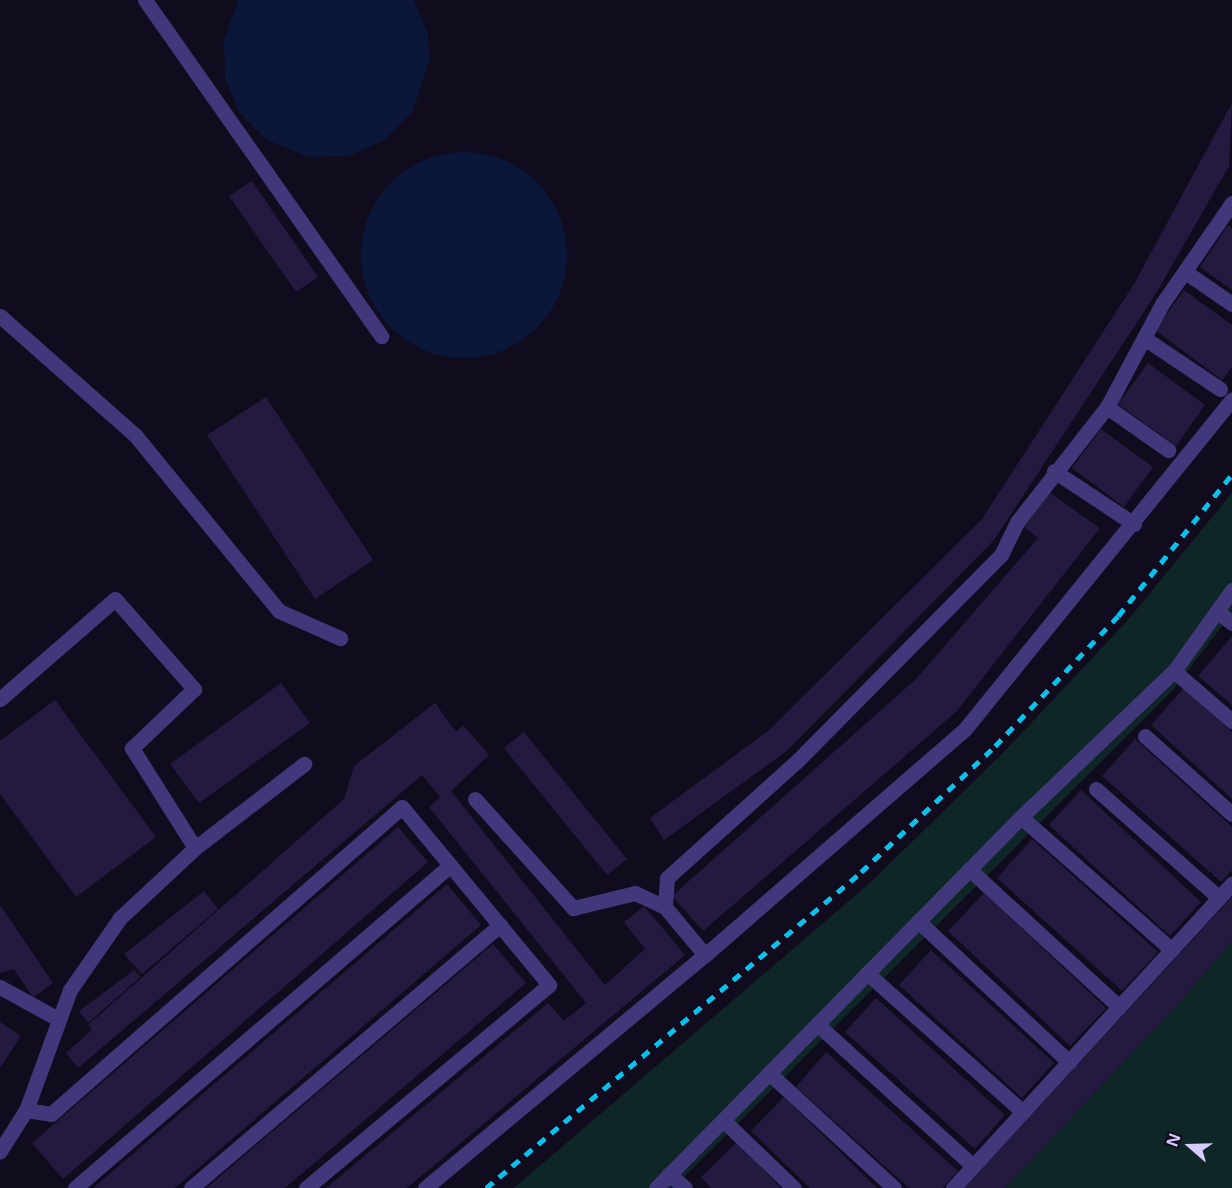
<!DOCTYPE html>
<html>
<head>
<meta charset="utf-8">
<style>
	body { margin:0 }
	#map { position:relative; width:1232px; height:1188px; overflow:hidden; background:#110c1d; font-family:"Open Sans",sans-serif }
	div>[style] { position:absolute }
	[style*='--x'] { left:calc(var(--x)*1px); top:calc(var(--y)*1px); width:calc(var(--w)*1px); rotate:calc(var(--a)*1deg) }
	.green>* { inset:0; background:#0f2627 }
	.water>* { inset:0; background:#0a1739 }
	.round { border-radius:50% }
	.building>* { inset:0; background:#24193e }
	.minor>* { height:15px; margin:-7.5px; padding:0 7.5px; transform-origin:7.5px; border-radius:7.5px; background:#41387b }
	.rail>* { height:4.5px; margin-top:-2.25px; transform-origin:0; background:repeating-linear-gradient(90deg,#06c2ee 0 9px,transparent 0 17px) }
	span { translate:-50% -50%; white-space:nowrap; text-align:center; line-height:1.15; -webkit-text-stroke:4.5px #110c1d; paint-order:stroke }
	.north { position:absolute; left:1160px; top:1116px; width:60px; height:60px; -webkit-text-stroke:4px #110c1d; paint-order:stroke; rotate:290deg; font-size:16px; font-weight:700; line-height:24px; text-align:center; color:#d4cafe }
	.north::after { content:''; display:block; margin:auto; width:21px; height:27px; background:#d4cafe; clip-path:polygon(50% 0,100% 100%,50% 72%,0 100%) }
</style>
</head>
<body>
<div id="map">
	<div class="green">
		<i style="clip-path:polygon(1232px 493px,1232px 613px,1173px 690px,673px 1188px,514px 1188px,871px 882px,1005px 751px,1128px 620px)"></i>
		<i style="clip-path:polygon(1232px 941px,1232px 1188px,1005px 1188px,1180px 1002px)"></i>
	</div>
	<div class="water">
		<i style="clip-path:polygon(238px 0,414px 0,428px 34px,429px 61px,413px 111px,385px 140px,348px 156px,308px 157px,267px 140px,240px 113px,225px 78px,224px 41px)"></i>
		<i class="round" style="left:361px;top:152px;width:206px;height:206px"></i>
	</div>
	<div class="building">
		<i style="clip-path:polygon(1232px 103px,1229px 166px,1155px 295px,994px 540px,788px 750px,664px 840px,650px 818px,769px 730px,982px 519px,1134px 284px)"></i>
		<i style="clip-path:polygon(252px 181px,318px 277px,296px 292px,229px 196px)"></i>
		<i style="clip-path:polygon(1228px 225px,1232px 228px,1232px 290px,1200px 267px)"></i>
		<i style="clip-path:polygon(1184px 290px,1232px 325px,1232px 367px,1222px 380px,1155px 330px)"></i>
		<i style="clip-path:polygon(1148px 363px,1205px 405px,1176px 446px,1118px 404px)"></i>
		<i style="clip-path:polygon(266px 397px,373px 560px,315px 599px,207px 435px)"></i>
		<i style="clip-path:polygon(1101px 429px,1153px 467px,1124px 507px,1072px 468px)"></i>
		<i style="clip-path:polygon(1047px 491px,1100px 528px,956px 712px,703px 931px,672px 896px,916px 679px,1038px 538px,1020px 524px)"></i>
		<i style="clip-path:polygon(1232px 636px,1232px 705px,1198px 676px)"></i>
		<i style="clip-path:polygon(281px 683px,310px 723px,199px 803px,170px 764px)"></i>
		<i style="clip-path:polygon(1184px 688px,1232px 732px,1232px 799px,1151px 725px)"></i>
		<i style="clip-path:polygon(55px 700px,156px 837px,76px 897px,0 794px,0 741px)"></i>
		<i style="clip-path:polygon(435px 703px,456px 732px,463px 725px,489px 755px,451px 791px,605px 985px,645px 949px,624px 922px,644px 906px,685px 955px,407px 1188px,326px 1188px,548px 1003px,564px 1021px,586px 1003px,429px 807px,440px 797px,422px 775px,78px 1068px,66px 1053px,92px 1030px,88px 1025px,344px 799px,354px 766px)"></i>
		<i style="clip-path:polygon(524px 732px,627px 859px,607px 875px,504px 748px)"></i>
		<i style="clip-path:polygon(1135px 739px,1232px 827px,1232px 870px,1221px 882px,1102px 776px)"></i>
		<i style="clip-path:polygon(1081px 790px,1201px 902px,1170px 936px,1049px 825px)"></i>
		<i style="clip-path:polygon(398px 827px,428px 862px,63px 1179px,32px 1143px)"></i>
		<i style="clip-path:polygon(1032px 839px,1158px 952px,1122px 991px,997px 878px)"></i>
		<i style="clip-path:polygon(447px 884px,481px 925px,175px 1188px,93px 1188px)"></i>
		<i style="clip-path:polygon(204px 891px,218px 909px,142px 974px,124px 954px)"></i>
		<i style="clip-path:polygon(984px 893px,1106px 1008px,1070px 1046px,948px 931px)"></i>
		<i style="clip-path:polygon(1232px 897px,1232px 941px,1180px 1002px,1005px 1188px,964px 1188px)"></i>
		<i style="clip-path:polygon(0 905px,53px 983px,33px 998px,14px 969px,0 973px)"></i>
		<i style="clip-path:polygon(493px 944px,526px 983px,285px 1188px,206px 1188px)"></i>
		<i style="clip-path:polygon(931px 950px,1054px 1063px,1022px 1098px,899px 985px)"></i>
		<i style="clip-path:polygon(134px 970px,140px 977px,88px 1023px,79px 1011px)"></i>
		<i style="clip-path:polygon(876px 998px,1005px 1115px,975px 1149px,845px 1032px)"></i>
		<i style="clip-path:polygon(0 1022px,21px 1036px,0 1068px)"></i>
		<i style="clip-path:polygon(826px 1052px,958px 1171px,943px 1188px,909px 1188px,796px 1087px)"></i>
		<i style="clip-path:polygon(784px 1097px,877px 1188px,810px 1188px,751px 1131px)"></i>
		<i style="clip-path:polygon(737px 1142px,781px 1188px,711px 1188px,701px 1177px)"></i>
	</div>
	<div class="minor">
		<i style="--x:145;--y:0;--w:411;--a:54.9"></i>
		<i style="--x:1187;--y:273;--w:55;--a:34.6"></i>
		<i style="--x:0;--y:316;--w:180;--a:41.4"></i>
		<i style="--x:135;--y:435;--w:227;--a:50.7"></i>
		<i style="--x:279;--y:611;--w:67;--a:23.9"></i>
		<i style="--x:1147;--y:340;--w:88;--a:33.9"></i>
		<i style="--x:1107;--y:407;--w:75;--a:35.2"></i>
		<i style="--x:1054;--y:471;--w:96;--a:33.5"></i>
		<i style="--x:1217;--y:611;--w:19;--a:39"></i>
		<i style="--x:1174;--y:671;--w:77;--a:40.8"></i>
		<i style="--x:0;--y:699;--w:152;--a:-41"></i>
		<i style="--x:115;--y:599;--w:120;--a:48.7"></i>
		<i style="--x:194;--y:689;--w:86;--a:136.4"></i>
		<i style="--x:132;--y:748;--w:118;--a:57.8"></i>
		<i style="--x:195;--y:848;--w:103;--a:137"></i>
		<i style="--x:120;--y:918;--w:88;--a:124.8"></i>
		<i style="--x:70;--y:990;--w:128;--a:110.1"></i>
		<i style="--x:26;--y:1110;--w:49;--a:122.4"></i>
		<i style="--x:1145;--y:736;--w:117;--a:41.9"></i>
		<i style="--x:1096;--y:789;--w:164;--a:41.5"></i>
		<i style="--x:475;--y:799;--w:147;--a:48"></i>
		<i style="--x:573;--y:908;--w:64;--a:-13.6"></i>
		<i style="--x:635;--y:893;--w:33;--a:25"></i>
		<i style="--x:1021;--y:817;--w:201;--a:41.4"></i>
		<i style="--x:195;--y:848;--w:138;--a:-37.6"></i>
		<i style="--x:969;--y:869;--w:204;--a:42.6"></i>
		<i style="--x:918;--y:921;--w:207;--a:43"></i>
		<i style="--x:705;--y:955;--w:62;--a:-129.8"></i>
		<i style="--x:665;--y:907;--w:29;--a:-86"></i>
		<i style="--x:667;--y:878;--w:176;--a:-42"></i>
		<i style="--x:798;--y:760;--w:289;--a:-45.3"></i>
		<i style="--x:1001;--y:555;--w:37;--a:-64"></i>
		<i style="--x:1017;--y:522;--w:146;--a:-52"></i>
		<i style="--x:1107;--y:407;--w:117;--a:-61.9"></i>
		<i style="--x:1162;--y:304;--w:123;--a:-55.3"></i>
		<i style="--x:867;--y:973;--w:209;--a:41.7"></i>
		<i style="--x:0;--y:987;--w:66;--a:28.9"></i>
		<i style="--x:817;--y:1024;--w:211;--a:42.3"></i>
		<i style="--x:769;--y:1073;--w:170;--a:42.6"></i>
		<i style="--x:26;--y:1110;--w:25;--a:9"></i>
		<i style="--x:51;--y:1114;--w:466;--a:-41.2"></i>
		<i style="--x:402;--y:807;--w:231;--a:50.4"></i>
		<i style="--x:549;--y:985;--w:317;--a:140.1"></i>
		<i style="--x:723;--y:1120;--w:98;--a:43.8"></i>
		<i style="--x:669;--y:1174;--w:21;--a:41"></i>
		<i style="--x:75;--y:1188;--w:495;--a:-40.7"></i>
		<i style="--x:191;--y:1188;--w:406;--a:-40.4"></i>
		<i style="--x:425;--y:1188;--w:364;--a:-39.8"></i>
		<i style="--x:705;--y:955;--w:344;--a:-41"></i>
		<i style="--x:965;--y:729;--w:424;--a:-51"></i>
		<i style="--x:656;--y:1188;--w:520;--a:-45.47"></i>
		<i style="--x:1021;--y:817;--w:211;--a:-43.7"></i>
		<i style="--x:1174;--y:671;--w:100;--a:-54.4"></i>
		<i style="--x:953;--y:1188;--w:413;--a:-47.5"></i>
	</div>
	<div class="rail">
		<i style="--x:486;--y:1188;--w:490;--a:-40.1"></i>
		<i style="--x:861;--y:872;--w:184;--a:-43.2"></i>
		<i style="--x:995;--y:746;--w:179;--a:-46.6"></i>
		<i style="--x:1118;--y:616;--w:182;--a:-51.2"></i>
	</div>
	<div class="north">N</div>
</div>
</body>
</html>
